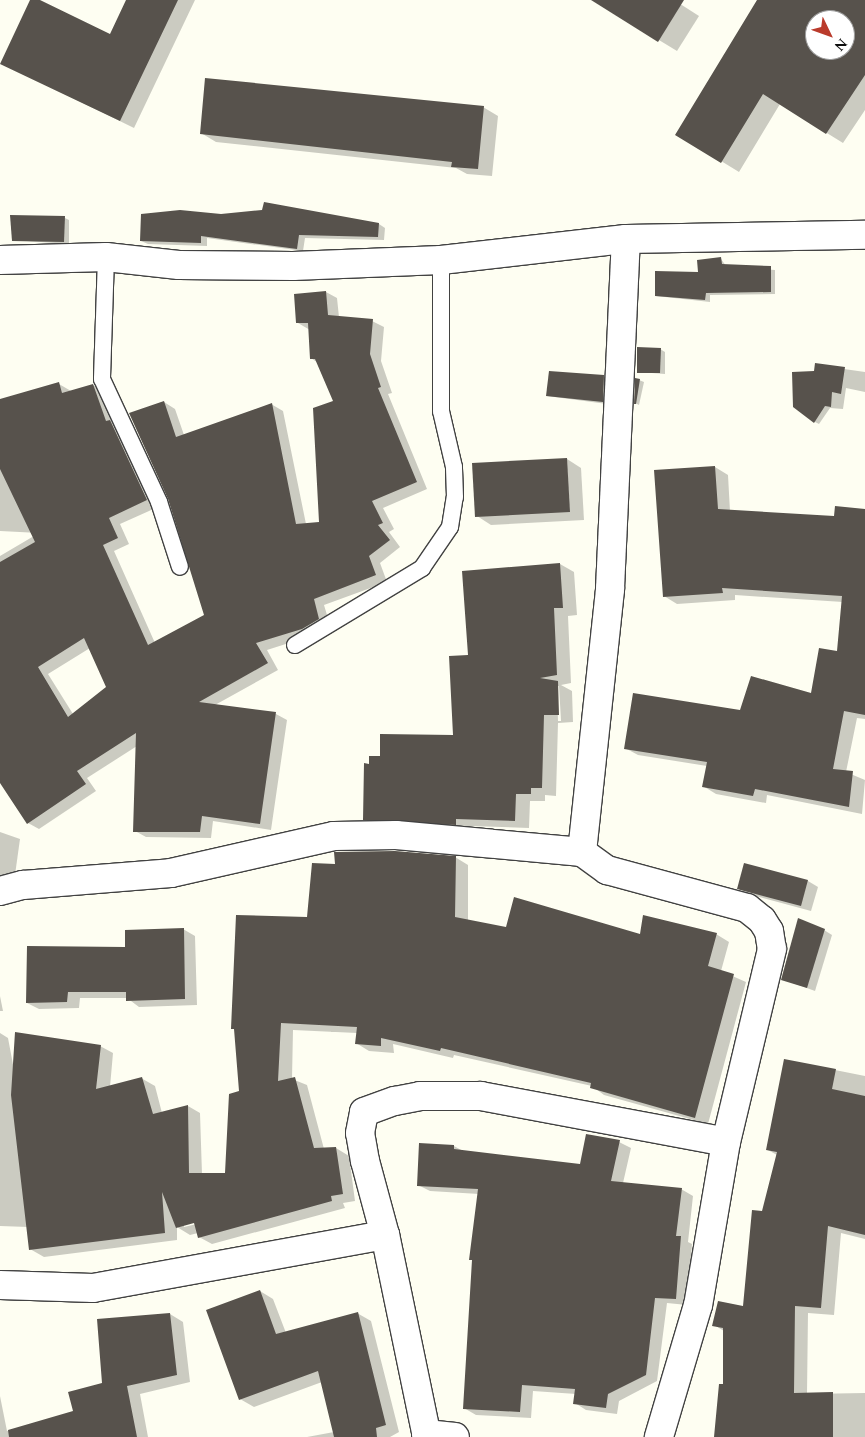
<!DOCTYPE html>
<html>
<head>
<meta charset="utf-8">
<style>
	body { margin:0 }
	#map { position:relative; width:865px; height:1437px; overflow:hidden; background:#fefef2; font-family:Spectral,serif }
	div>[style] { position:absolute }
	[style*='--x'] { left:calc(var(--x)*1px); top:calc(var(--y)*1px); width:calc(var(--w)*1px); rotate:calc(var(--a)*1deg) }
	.shadow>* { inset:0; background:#0003 }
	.building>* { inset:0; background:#57524c }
	.roads { filter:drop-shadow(1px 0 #424242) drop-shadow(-1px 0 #424242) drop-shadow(0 1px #424242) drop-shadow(0 -1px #424242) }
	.service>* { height:16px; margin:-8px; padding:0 8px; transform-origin:8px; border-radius:8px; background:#fff }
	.minor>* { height:28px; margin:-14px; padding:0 14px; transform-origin:14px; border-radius:14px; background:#fff }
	span { translate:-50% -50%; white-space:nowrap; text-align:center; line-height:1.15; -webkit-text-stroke:5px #fff; paint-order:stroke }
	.north { position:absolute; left:805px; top:10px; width:50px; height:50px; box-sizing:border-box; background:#fff; border:1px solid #9f9f9f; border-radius:50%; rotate:132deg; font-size:14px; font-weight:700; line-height:20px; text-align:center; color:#0f0f0f }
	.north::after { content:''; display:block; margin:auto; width:18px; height:22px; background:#ba3b2c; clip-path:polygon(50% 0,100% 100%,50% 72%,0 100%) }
</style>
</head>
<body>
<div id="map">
	<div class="shadow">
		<i style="clip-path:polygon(32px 0,111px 35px,128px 0,195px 0,134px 128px,1px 63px)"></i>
		<i style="clip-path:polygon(593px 0,674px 0,699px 16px,677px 51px)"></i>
		<i style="clip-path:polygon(evenodd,758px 0,865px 0,865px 110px,843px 143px,780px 104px,739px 172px,677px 134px,758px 0,815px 20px,845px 20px,845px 50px,815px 50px,815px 20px)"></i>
		<i style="clip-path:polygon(483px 107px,498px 116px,492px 176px,467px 174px,456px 168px,216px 142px,201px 133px)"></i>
		<i style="clip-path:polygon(221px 215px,379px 224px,385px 228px,384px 240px,305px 238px,303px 251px,207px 238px,207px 246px,148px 244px,141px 241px)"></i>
		<i style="clip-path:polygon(65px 218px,69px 220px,69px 244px,13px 240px)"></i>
		<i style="clip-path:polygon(721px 259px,726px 266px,775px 270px,775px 294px,710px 295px,710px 302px,656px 296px)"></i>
		<i style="clip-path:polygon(evenodd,326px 292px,337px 298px,339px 317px,372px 321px,384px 327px,381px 361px,392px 393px,388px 394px,427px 489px,383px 508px,394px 529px,389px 532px,400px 547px,380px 563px,387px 582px,324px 605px,330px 625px,314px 635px,267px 650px,278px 670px,215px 705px,276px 714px,287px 720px,271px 830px,213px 821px,211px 838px,146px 837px,135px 831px,137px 746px,87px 778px,96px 791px,39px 829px,28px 823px,0 750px,0 556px,39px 533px,0 531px,0 400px,59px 384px,71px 391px,93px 385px,105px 392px,158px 507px,120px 524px,129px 544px,114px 551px,155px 643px,206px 615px,164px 402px,175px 409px,184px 435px,271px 404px,283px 411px,306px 524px,320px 523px,335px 402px,318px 363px,311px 358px,310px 330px,298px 323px,326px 292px,90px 648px,107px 688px,73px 714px,48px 674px,90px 648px)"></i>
		<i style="clip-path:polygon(660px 349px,665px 352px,665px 374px,638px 372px)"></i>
		<i style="clip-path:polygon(816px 365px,865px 372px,865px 392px,846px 388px,843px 409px,830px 408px,819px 424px,815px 422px)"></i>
		<i style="clip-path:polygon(604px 377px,608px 379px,607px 404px,547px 396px)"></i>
		<i style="clip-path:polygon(639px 380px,644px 382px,639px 405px,635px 403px)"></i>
		<i style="clip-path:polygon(567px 459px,581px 468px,584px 520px,491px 525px,477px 516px)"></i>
		<i style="clip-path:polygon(715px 467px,728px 475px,730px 511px,835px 517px,865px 510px,865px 719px,857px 718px,846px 772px,865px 780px,862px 814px,767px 795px,766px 803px,716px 794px,703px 786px,707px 766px,638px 755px,625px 748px,741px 712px,812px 694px,838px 653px,843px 602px,735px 595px,735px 600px,677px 604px,664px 596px)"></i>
		<i style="clip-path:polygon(evenodd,560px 564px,574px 572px,577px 615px,568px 616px,571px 683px,561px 685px,572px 691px,573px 722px,558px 723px,556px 796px,545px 795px,545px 801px,530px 801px,529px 828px,470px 826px,470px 832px,379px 828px,365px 819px,370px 765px,382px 757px,454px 736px,469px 656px,560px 564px,557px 686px,559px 686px,561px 721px,558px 721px,557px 686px)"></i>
		<i style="clip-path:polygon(0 832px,20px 839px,15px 875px,0 879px)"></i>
		<i style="clip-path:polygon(evenodd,455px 857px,468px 865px,468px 921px,507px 928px,641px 935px,716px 934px,729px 942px,721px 971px,746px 982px,708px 1124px,604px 1095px,592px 1086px,454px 1055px,453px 1058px,393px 1044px,394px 1053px,369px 1051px,356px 1043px,357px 1033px,293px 1030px,292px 1079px,307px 1085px,324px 1149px,336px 1148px,349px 1156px,355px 1201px,343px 1203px,345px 1208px,212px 1244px,199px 1237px,198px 1233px,190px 1235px,177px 1227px,177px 1240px,44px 1257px,30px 1249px,28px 1227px,0 1226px,0 1033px,8px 1038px,22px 1112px,100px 1046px,113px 1053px,110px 1087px,141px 1078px,155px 1086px,162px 1113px,188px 1106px,200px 1113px,202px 1174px,226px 1175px,240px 1092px,308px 918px,336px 866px,455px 857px,200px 1220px,201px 1223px,184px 1227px,184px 1225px,200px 1220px)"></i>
		<i style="clip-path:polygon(745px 864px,808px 881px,818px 887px,811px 911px,748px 894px,738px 888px)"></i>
		<i style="clip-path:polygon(183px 929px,195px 936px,197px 1005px,139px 1007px,127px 998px,80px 998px,79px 1008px,39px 1009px,27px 1003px,126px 948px)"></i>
		<i style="clip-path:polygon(824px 930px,832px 935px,815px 991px,782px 979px)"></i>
		<i style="clip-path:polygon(0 996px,3px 1011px,0 1011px)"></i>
		<i style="clip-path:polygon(785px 1060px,865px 1076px,865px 1239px,841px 1233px,834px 1315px,808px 1313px,807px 1394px,865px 1393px,865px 1437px,715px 1437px,724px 1385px,724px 1331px,714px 1325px,744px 1308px,777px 1155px,768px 1150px)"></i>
		<i style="clip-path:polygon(619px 1142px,631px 1148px,623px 1183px,681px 1189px,693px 1196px,688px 1242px,692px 1244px,687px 1305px,667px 1303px,657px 1381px,619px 1401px,617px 1414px,586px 1410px,575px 1403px,576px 1394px,533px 1391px,531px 1418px,476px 1415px,464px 1408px,473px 1261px,470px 1259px,479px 1194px,430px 1191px,418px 1185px,421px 1144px,454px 1146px,463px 1151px,581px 1165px)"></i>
		<i style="clip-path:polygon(260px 1291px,273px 1299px,286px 1333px,357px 1313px,371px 1321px,399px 1432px,390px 1437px,307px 1437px,334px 1432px,322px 1382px,254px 1407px,240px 1399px)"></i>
		<i style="clip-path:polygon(170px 1314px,183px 1322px,190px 1382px,140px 1394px,148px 1437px,0 1437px,0 1396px,7px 1431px,74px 1412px)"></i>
	</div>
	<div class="building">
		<i style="clip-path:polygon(30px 0,40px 0,110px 34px,126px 0,178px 0,120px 121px,0 64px)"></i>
		<i style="clip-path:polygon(591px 0,684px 0,658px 42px)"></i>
		<i style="clip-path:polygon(evenodd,757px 0,865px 0,865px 75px,826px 134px,763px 94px,721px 163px,675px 135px,757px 0,815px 20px,845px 20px,845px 50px,815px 50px,815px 20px)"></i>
		<i style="clip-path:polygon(205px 78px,484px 106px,478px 169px,451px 167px,452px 162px,200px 134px)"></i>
		<i style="clip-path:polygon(264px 202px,379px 223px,378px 237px,299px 235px,297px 249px,201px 236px,201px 243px,140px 241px,141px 214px,180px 210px,221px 214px,262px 210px)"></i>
		<i style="clip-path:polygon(10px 215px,65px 216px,64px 242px,12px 241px)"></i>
		<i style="clip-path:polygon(721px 257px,722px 264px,771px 266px,771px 292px,706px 293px,705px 300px,655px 296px,655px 271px,698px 272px,697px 260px)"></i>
		<i style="clip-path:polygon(evenodd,326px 291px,328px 315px,373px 319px,370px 354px,381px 387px,378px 388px,417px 482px,372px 501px,383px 523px,378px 525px,390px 540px,369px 556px,376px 575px,314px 599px,319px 619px,302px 629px,256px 643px,268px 663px,199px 702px,276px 712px,260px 824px,202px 816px,200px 832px,133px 832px,136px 733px,77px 771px,86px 784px,27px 824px,0 783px,0 562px,35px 542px,0 469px,0 399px,59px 382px,62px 393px,93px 384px,106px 421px,110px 420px,147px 500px,109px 518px,118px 538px,103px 545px,148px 645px,204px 615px,168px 499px,129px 413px,164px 401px,176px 437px,272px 403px,296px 524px,319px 522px,313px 408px,333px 401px,315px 359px,310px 359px,308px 323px,296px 323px,294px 294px,326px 291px,84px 638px,106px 687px,68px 717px,38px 667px,84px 638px)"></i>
		<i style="clip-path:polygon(637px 347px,661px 348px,660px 373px,637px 373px)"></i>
		<i style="clip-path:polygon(815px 363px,845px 367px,841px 394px,832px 392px,831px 407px,825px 406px,814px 423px,793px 407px,792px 372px,814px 371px)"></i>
		<i style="clip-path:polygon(549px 371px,604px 375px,603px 402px,546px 396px)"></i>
		<i style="clip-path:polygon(635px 378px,640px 379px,636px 404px,634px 404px)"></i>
		<i style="clip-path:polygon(567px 458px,570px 512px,475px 517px,472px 463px)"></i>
		<i style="clip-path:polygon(715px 466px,718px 509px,834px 516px,835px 506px,865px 509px,865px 715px,844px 711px,833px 769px,853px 771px,849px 807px,755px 789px,753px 796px,702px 787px,707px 762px,624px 749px,633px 693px,740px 710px,751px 676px,811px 693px,819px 648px,837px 651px,842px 596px,722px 588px,723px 593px,663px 597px,654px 470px)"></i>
		<i style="clip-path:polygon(560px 563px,563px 608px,554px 608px,557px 675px,540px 678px,558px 681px,559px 715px,544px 715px,542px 788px,531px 788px,531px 794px,516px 794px,515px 821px,456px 819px,456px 825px,363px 820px,364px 763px,369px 764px,369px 756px,380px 756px,380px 734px,453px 735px,449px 656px,468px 655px,462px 571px)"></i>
		<i style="clip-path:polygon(395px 851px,456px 856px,455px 917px,506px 927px,514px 897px,640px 934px,643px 915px,717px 933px,708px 966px,734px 974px,695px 1118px,590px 1088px,591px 1083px,441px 1048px,440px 1051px,381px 1038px,381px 1046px,355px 1044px,357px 1027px,281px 1023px,278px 1081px,295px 1077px,314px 1148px,336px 1147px,343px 1194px,331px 1196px,332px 1201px,198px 1238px,194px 1223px,176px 1228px,162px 1192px,165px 1233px,29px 1250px,11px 1095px,15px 1032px,101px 1045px,96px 1089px,142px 1077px,153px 1114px,188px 1105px,189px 1173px,225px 1173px,229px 1094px,239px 1091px,234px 1029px,231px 1029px,236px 915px,307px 917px,312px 863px,335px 864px,334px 852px)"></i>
		<i style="clip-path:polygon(744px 863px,808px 880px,801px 906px,737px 889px)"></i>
		<i style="clip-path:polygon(798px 918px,825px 929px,807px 988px,781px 980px)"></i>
		<i style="clip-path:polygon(184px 928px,185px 999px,126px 1001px,126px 992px,68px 992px,67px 1002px,26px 1003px,27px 946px,125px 947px,125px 930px)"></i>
		<i style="clip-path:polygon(784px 1059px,836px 1069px,832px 1089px,865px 1096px,865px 1235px,828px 1226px,821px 1308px,795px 1306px,794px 1393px,833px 1392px,833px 1437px,714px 1437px,719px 1384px,723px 1384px,723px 1328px,712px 1326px,718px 1301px,743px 1306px,752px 1210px,762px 1211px,777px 1152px,766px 1150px)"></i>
		<i style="clip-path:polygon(586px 1134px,620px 1140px,611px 1181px,682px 1188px,676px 1236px,681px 1236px,676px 1299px,655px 1298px,646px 1375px,608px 1394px,606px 1408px,573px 1404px,575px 1389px,522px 1385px,520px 1412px,463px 1409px,472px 1260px,469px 1260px,478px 1189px,417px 1186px,419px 1143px,454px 1145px,454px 1149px,580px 1164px)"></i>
		<i style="clip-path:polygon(260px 1290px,276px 1334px,358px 1312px,386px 1425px,376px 1428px,377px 1437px,334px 1437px,318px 1371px,239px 1400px,206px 1310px)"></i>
		<i style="clip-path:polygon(170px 1313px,177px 1375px,127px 1386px,137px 1437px,9px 1437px,8px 1430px,73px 1411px,68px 1392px,102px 1383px,97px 1319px)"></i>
	</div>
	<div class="roads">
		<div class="service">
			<i style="--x:106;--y:257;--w:122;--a:91.9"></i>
			<i style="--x:102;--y:379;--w:136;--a:65.1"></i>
			<i style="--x:159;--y:502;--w:68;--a:72.1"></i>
			<i style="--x:295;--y:645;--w:149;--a:-31.2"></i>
			<i style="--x:422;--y:568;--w:50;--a:-55.7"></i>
			<i style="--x:450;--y:527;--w:30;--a:-81"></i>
			<i style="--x:455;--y:497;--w:30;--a:-92"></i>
			<i style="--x:454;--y:467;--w:57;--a:-103.1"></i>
			<i style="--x:441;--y:411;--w:151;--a:-90"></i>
		</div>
		<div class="minor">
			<i style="--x:0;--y:260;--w:106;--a:-1.6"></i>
			<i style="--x:106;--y:257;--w:73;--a:6.3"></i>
			<i style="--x:179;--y:265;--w:114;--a:0.5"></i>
			<i style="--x:293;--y:266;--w:148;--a:-2.3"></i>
			<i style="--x:441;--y:260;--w:186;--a:-6.5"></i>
			<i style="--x:626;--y:239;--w:239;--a:-1"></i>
			<i style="--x:582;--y:852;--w:264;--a:-83.9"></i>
			<i style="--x:610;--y:589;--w:350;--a:-87.4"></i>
			<i style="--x:0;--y:891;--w:24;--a:-15"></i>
			<i style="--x:23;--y:885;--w:148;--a:-4.6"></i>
			<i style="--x:171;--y:873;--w:167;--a:-12.8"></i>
			<i style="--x:334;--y:836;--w:62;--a:-0.9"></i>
			<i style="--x:396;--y:835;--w:187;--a:5.2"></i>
			<i style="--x:582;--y:852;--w:31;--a:36"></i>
			<i style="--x:607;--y:870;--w:145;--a:15.2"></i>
			<i style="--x:747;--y:908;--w:19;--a:39"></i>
			<i style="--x:762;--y:920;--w:13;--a:58"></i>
			<i style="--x:769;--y:931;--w:18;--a:81"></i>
			<i style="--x:772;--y:949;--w:198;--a:103.4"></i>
			<i style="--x:726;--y:1142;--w:165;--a:99.7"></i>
			<i style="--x:698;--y:1305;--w:138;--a:106.5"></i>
			<i style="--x:0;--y:1285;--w:93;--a:1.8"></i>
			<i style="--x:93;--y:1288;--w:297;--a:-10.3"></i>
			<i style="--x:426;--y:1434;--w:29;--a:6"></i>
			<i style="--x:427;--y:1437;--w:206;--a:-101.7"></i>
			<i style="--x:385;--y:1235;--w:77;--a:-105.1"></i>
			<i style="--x:365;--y:1161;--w:28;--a:-100"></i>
			<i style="--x:360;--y:1133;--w:21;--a:-79"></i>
			<i style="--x:364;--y:1112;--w:33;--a:-20"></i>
			<i style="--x:395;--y:1101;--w:25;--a:-11"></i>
			<i style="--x:420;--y:1096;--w:61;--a:0"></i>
			<i style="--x:481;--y:1096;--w:249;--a:10.6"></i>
		</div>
	</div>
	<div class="north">N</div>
</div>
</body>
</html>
